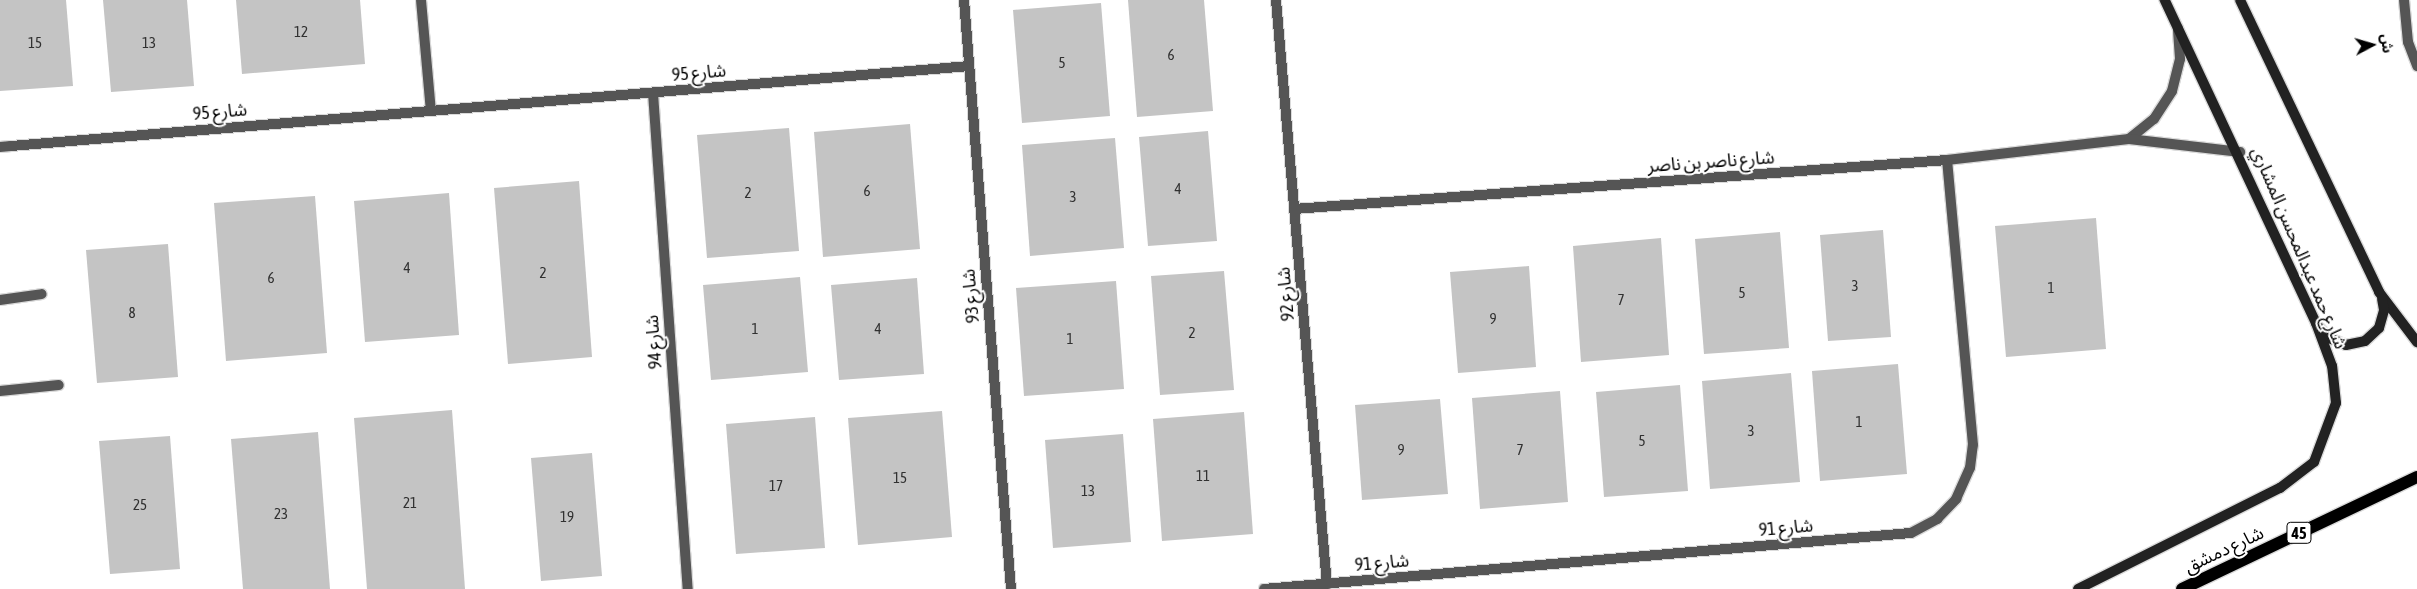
<!DOCTYPE html>
<html>
<head>
<meta charset="utf-8">
<style>
	body { margin:0 }
	#map { position:relative; width:2417px; height:589px; overflow:hidden; background:#fff; font-family:"Asap Condensed","Noto Sans Arabic",sans-serif }
	div>[style] { position:absolute }
	[style*='--x'] { left:calc(var(--x)*1px); top:calc(var(--y)*1px); width:calc(var(--w)*1px); rotate:calc(var(--a)*1deg) }
	.building>* { inset:0; background:#c4c4c4 }
	.roads { filter:drop-shadow(1px 0 #dbdbdb) drop-shadow(-1px 0 #dbdbdb) drop-shadow(0 1px #dbdbdb) drop-shadow(0 -1px #dbdbdb) }
	.lane>* { height:10px; margin:-5px; padding:0 5px; transform-origin:5px; border-radius:5px; background:#555 }
	.street>* { height:10px; margin:-5px; padding:0 5px; transform-origin:5px; border-radius:5px; background:#555 }
	.secondary>* { height:10px; margin:-5px; padding:0 5px; transform-origin:5px; border-radius:5px; background:#222 }
	.primary>* { height:12px; margin:-6px; padding:0 6px; transform-origin:6px; border-radius:6px; background:#000 }
	span { translate:-50% -50%; white-space:nowrap; text-align:center; line-height:1.15; -webkit-text-stroke:4px #fff; paint-order:stroke }
	.number-label { font-size:15px; color:#313131 }
	.number-label span { -webkit-text-stroke-width:0 }
	.shield-label span { padding:1px 4px; background:#fff; border:1px solid; border-radius:4px; -webkit-text-stroke-width:0 }
	.shield-label { font-size:16px; color:#000; font-weight:700 }
	.street-label { font-size:18px; color:#000 }
	.north { position:absolute; left:2347px; top:20px; width:50px; height:50px; -webkit-text-stroke:4px #fff; paint-order:stroke; rotate:84deg; font-size:14px; font-weight:700; line-height:20px; text-align:center; color:#000 }
	.north::after { content:''; display:block; margin:auto; width:18px; height:22px; background:#000; clip-path:polygon(50% 0,100% 100%,50% 72%,0 100%) }
</style>
</head>
<body>
<div id="map">
	<div class="building">
		<i style="clip-path:polygon(0 0,66px 0,73px 86px,0 91px)"></i>
		<i style="clip-path:polygon(103px 0,187px 0,194px 86px,111px 92px)"></i>
		<i style="clip-path:polygon(236px 0,360px 0,365px 64px,242px 74px)"></i>
		<i style="clip-path:polygon(1128px 0,1204px 0,1213px 111px,1137px 117px)"></i>
		<i style="clip-path:polygon(1101px 3px,1110px 116px,1022px 123px,1013px 10px)"></i>
		<i style="clip-path:polygon(910px 124px,920px 249px,823px 257px,814px 132px)"></i>
		<i style="clip-path:polygon(789px 128px,799px 251px,707px 258px,697px 135px)"></i>
		<i style="clip-path:polygon(1208px 131px,1217px 241px,1148px 246px,1139px 137px)"></i>
		<i style="clip-path:polygon(1115px 138px,1124px 248px,1030px 256px,1022px 145px)"></i>
		<i style="clip-path:polygon(579px 181px,592px 357px,508px 364px,494px 188px)"></i>
		<i style="clip-path:polygon(449px 193px,459px 335px,365px 342px,354px 201px)"></i>
		<i style="clip-path:polygon(315px 196px,327px 353px,226px 361px,214px 203px)"></i>
		<i style="clip-path:polygon(2096px 218px,2106px 349px,2006px 357px,1995px 226px)"></i>
		<i style="clip-path:polygon(1883px 230px,1891px 337px,1828px 341px,1820px 235px)"></i>
		<i style="clip-path:polygon(1780px 232px,1789px 348px,1704px 354px,1695px 239px)"></i>
		<i style="clip-path:polygon(1661px 238px,1669px 355px,1581px 362px,1573px 246px)"></i>
		<i style="clip-path:polygon(168px 244px,178px 377px,97px 383px,86px 250px)"></i>
		<i style="clip-path:polygon(1529px 266px,1536px 367px,1458px 373px,1450px 272px)"></i>
		<i style="clip-path:polygon(1224px 271px,1234px 390px,1160px 395px,1151px 276px)"></i>
		<i style="clip-path:polygon(800px 277px,808px 372px,711px 380px,703px 285px)"></i>
		<i style="clip-path:polygon(917px 278px,924px 374px,839px 380px,831px 285px)"></i>
		<i style="clip-path:polygon(1116px 281px,1124px 389px,1024px 396px,1016px 288px)"></i>
		<i style="clip-path:polygon(1898px 364px,1907px 474px,1820px 481px,1812px 371px)"></i>
		<i style="clip-path:polygon(1791px 373px,1800px 482px,1710px 489px,1702px 381px)"></i>
		<i style="clip-path:polygon(1680px 385px,1688px 491px,1604px 497px,1596px 392px)"></i>
		<i style="clip-path:polygon(1560px 391px,1568px 502px,1480px 509px,1472px 398px)"></i>
		<i style="clip-path:polygon(1440px 399px,1448px 494px,1362px 500px,1355px 405px)"></i>
		<i style="clip-path:polygon(452px 410px,465px 589px,367px 589px,354px 418px)"></i>
		<i style="clip-path:polygon(942px 411px,952px 537px,858px 545px,848px 418px)"></i>
		<i style="clip-path:polygon(1244px 412px,1253px 534px,1162px 541px,1153px 419px)"></i>
		<i style="clip-path:polygon(815px 417px,825px 548px,736px 554px,726px 424px)"></i>
		<i style="clip-path:polygon(318px 432px,330px 589px,243px 589px,231px 439px)"></i>
		<i style="clip-path:polygon(1123px 434px,1131px 542px,1053px 548px,1045px 440px)"></i>
		<i style="clip-path:polygon(170px 436px,180px 569px,110px 574px,99px 441px)"></i>
		<i style="clip-path:polygon(592px 453px,602px 576px,541px 581px,531px 458px)"></i>
	</div>
	<div class="roads">
		<div class="lane">
			<i style="--x:0;--y:147;--w:11;--a:-5"></i>
		</div>
		<div class="street">
			<i style="--x:421;--y:0;--w:111;--a:84.9"></i>
			<i style="--x:964;--y:0;--w:591;--a:85.44"></i>
			<i style="--x:1276;--y:0;--w:587;--a:85.02"></i>
			<i style="--x:2404;--y:0;--w:42;--a:84.6"></i>
			<i style="--x:2408;--y:42;--w:26;--a:69"></i>
			<i style="--x:653;--y:93;--w:497;--a:86"></i>
			<i style="--x:2129;--y:139;--w:32;--a:-39"></i>
			<i style="--x:2154;--y:119;--w:33;--a:-57"></i>
			<i style="--x:2172;--y:91;--w:33;--a:-76"></i>
			<i style="--x:2180;--y:59;--w:31;--a:-94"></i>
			<i style="--x:11;--y:146;--w:961;--a:-4.77"></i>
			<i style="--x:1294;--y:209;--w:655;--a:-4.29"></i>
			<i style="--x:1947;--y:160;--w:183;--a:-6.6"></i>
			<i style="--x:2129;--y:139;--w:112;--a:6.7"></i>
			<i style="--x:0;--y:300;--w:42;--a:-8.1"></i>
			<i style="--x:0;--y:391;--w:59;--a:-5.8"></i>
			<i style="--x:1264;--y:589;--w:649;--a:-4.95"></i>
			<i style="--x:1911;--y:533;--w:30;--a:-28"></i>
			<i style="--x:1937;--y:519;--w:28;--a:-46"></i>
			<i style="--x:1956;--y:499;--w:34;--a:-66"></i>
			<i style="--x:1970;--y:468;--w:23;--a:-83"></i>
			<i style="--x:1973;--y:445;--w:286;--a:-95.2"></i>
		</div>
		<div class="secondary">
			<i style="--x:2240;--y:0;--w:323;--a:64.5"></i>
			<i style="--x:2379;--y:292;--w:63;--a:52.8"></i>
			<i style="--x:2320;--y:328;--w:13;--a:48"></i>
			<i style="--x:2329;--y:338;--w:18;--a:22"></i>
			<i style="--x:2346;--y:345;--w:19;--a:-12"></i>
			<i style="--x:2365;--y:341;--w:19;--a:-43"></i>
			<i style="--x:2379;--y:328;--w:19;--a:-74"></i>
			<i style="--x:2384;--y:310;--w:11;--a:-100"></i>
			<i style="--x:2078;--y:589;--w:226;--a:-26.6"></i>
			<i style="--x:2280;--y:488;--w:43;--a:-37.4"></i>
			<i style="--x:2314;--y:462;--w:63;--a:-69.6"></i>
			<i style="--x:2336;--y:403;--w:37;--a:-96"></i>
			<i style="--x:2332;--y:366;--w:46;--a:-110.4"></i>
			<i style="--x:2316;--y:323;--w:357;--a:-115.1"></i>
		</div>
		<div class="primary">
			<i style="--x:2182;--y:589;--w:260;--a:-25.5"></i>
		</div>
	</div>
	<div class="number-label">
		<span style="left:301px;top:32px">12</span>
		<span style="left:35px;top:43px">15</span>
		<span style="left:149px;top:43px">13</span>
		<span style="left:1171px;top:55px">6</span>
		<span style="left:1062px;top:63px">5</span>
		<span style="left:1178px;top:189px">4</span>
		<span style="left:867px;top:191px">6</span>
		<span style="left:748px;top:193px">2</span>
		<span style="left:1073px;top:197px">3</span>
		<span style="left:407px;top:268px">4</span>
		<span style="left:543px;top:273px">2</span>
		<span style="left:271px;top:278px">6</span>
		<span style="left:1855px;top:286px">3</span>
		<span style="left:2051px;top:288px">1</span>
		<span style="left:1742px;top:293px">5</span>
		<span style="left:1621px;top:300px">7</span>
		<span style="left:132px;top:313px">8</span>
		<span style="left:1493px;top:319px">9</span>
		<span style="left:755px;top:329px">1</span>
		<span style="left:878px;top:329px">4</span>
		<span style="left:1192px;top:333px">2</span>
		<span style="left:1070px;top:339px">1</span>
		<span style="left:1859px;top:422px">1</span>
		<span style="left:1751px;top:431px">3</span>
		<span style="left:1642px;top:441px">5</span>
		<span style="left:1401px;top:450px">9</span>
		<span style="left:1520px;top:450px">7</span>
		<span style="left:1203px;top:476px">11</span>
		<span style="left:900px;top:478px">15</span>
		<span style="left:776px;top:486px">17</span>
		<span style="left:1088px;top:491px">13</span>
		<span style="left:410px;top:503px">21</span>
		<span style="left:140px;top:505px">25</span>
		<span style="left:281px;top:514px">23</span>
		<span style="left:567px;top:517px">19</span>
	</div>
	<div class="shield-label">
		<span style="left:2299px;top:533px">45</span>
	</div>
	<div class="street-label">
		<span style="left:699px;top:73px;rotate:-5deg">شارع 95</span>
		<span style="left:220px;top:112px;rotate:-5deg">شارع 95</span>
		<span style="left:1711px;top:162px;rotate:-4deg">شارع ناصر بن ناصر</span>
		<span style="left:2299px;top:248px;rotate:67deg">شارع حمد عبدالمحسن المشاري</span>
		<span style="left:1286px;top:294px;rotate:-95deg">شارع 92</span>
		<span style="left:971px;top:296px;rotate:-95deg">شارع 93</span>
		<span style="left:654px;top:342px;rotate:-94deg">شارع 94</span>
		<span style="left:1786px;top:528px;rotate:-5deg">شارع 91</span>
		<span style="left:2224px;top:550px;rotate:-25deg">شارع دمشق</span>
		<span style="left:1382px;top:563px;rotate:-5deg">شارع 91</span>
	</div>
	<div class="north">ش</div>
</div>
</body>
</html>
